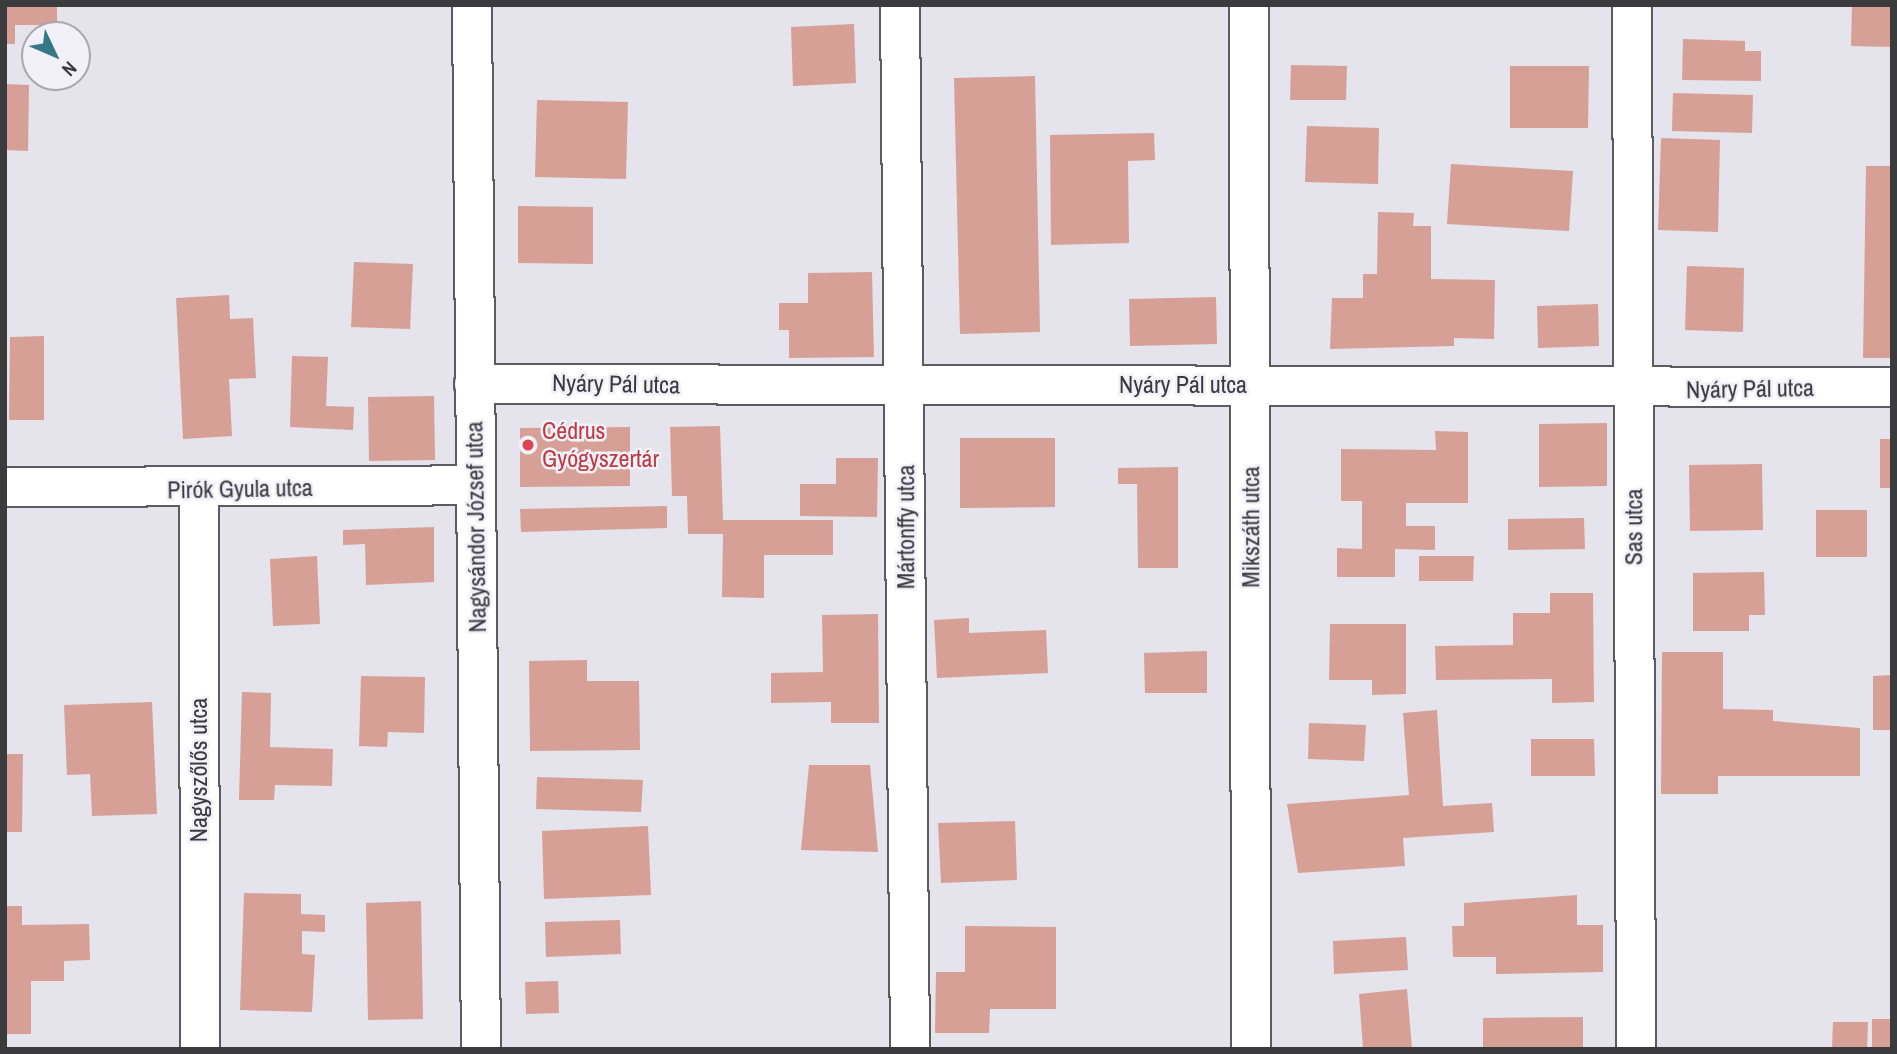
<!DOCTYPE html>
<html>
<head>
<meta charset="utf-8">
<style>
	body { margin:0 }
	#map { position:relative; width:1897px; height:1054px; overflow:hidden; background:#e5e3eb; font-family:"Archivo Narrow",sans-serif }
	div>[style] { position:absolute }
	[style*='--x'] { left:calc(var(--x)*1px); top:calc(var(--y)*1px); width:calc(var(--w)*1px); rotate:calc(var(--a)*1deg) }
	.building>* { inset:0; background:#d6a097 }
	.roads { filter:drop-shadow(2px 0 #5c5b62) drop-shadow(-2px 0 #5c5b62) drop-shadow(0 2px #5c5b62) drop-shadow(0 -2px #5c5b62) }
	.minor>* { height:38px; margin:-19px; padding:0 19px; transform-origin:19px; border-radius:19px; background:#fff }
	.dots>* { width:19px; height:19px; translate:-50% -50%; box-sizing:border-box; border:4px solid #f2f0f8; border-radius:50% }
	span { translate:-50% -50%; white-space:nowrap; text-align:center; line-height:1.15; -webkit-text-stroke:5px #f2f0f8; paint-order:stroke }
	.street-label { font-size:24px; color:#3b3a3d }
	.health-label { font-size:24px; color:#be3a42 }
	.left { translate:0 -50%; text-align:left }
	.frame { position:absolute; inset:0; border:7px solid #3b3a3d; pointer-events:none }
	.north { position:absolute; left:21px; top:21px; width:70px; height:70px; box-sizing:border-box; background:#f2f0f8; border:2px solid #a9a7ad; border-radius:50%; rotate:134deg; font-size:19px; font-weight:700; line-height:28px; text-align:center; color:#3b3a3d }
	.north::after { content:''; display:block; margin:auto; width:24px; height:32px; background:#347a86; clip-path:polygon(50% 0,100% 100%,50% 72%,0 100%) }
</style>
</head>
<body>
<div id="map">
	<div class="building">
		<i style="clip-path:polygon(5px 5px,57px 5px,57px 25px,15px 25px,15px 44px,5px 44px)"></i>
		<i style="clip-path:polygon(1852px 5px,1892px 5px,1892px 47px,1851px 46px)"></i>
		<i style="clip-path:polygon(854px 24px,856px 83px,793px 86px,791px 27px)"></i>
		<i style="clip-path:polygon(1683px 39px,1745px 41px,1745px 51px,1761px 51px,1761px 81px,1682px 80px)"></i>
		<i style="clip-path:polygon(1291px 65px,1347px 66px,1346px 100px,1290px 100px)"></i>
		<i style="clip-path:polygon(1510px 66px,1589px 66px,1588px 128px,1510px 128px)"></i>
		<i style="clip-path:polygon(1035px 76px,1040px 332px,960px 334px,954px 78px)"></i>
		<i style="clip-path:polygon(5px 84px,29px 85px,28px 151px,5px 150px)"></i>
		<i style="clip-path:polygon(1673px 93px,1753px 95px,1752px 133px,1672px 131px)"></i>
		<i style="clip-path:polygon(537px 100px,628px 102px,626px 179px,535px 177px)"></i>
		<i style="clip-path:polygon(1307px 126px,1379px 128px,1378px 184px,1305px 182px)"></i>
		<i style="clip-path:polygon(1154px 133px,1155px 160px,1128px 161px,1129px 243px,1051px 245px,1050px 135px)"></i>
		<i style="clip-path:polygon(1661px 138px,1720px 140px,1718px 232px,1658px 230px)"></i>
		<i style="clip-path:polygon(1451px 164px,1573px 171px,1569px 231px,1447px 224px)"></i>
		<i style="clip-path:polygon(1866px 166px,1892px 166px,1892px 358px,1863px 358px)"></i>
		<i style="clip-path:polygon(518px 206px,593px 207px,593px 264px,518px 263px)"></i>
		<i style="clip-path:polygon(1378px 212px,1414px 213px,1413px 226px,1431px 226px,1431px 279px,1495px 280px,1494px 339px,1454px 338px,1454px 346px,1330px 349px,1332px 298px,1363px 298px,1363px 274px,1377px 274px)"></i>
		<i style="clip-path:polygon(354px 262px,413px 264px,410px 329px,351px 327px)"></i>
		<i style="clip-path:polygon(1687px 266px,1744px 268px,1743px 332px,1685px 330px)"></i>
		<i style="clip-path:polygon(872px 272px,874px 357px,789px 358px,789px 330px,779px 330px,779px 303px,808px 303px,808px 273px)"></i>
		<i style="clip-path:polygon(229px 295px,230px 319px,253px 318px,256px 378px,229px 379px,232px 436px,183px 439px,176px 298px)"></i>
		<i style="clip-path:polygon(1216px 297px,1217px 344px,1130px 346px,1129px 299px)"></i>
		<i style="clip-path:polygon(1598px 304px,1599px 346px,1538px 348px,1537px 306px)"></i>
		<i style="clip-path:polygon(44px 336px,44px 420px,9px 420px,10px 337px)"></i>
		<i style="clip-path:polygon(292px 356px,328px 357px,326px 406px,354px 407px,353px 430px,290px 427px)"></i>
		<i style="clip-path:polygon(434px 396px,435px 460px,369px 461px,368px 397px)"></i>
		<i style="clip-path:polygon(1607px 423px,1607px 486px,1539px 487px,1539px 424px)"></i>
		<i style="clip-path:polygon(720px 426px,723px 520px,833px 520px,833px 555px,764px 555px,764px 598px,722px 597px,723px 534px,688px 534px,687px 496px,672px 496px,670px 427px)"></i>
		<i style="clip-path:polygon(630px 427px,630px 486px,520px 487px,520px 428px)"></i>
		<i style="clip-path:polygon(1435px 431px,1468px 432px,1468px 503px,1406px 503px,1406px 526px,1435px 526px,1435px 550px,1395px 549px,1395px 577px,1337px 577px,1337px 548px,1362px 549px,1362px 501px,1341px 501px,1341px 449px,1436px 450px)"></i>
		<i style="clip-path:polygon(960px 438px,1055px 438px,1055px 507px,960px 508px)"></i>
		<i style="clip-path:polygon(1880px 439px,1892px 439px,1892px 488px,1880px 488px)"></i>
		<i style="clip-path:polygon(836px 458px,878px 458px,877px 517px,800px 516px,800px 484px,836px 484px)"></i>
		<i style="clip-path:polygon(1762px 464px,1763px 530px,1690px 531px,1689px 465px)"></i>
		<i style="clip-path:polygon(1178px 467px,1178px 568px,1138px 568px,1137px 484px,1118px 484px,1118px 468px)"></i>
		<i style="clip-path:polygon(667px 506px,667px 528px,521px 532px,520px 509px)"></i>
		<i style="clip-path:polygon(1816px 510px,1867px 510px,1867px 557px,1816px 557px)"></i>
		<i style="clip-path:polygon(1584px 518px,1585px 549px,1508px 550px,1508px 519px)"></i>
		<i style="clip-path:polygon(434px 527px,434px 582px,366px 585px,365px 544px,343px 545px,343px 530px)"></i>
		<i style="clip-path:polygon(317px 556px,320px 624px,273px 626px,270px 559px)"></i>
		<i style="clip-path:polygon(1419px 556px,1474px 556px,1473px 581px,1419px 581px)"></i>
		<i style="clip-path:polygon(1764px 572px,1765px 615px,1749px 615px,1749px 631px,1693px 631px,1693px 573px)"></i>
		<i style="clip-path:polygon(1550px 593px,1593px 593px,1594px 702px,1552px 703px,1552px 679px,1436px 680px,1435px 646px,1513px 645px,1513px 613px,1550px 613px)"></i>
		<i style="clip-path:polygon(878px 614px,879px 723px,831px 723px,831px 702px,771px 703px,771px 673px,823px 672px,822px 615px)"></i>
		<i style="clip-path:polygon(969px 618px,969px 633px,1046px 630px,1048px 673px,937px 678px,934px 620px)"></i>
		<i style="clip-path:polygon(1330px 624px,1406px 624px,1406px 694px,1372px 695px,1372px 680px,1329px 680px)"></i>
		<i style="clip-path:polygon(1207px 651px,1207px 693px,1145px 693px,1144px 653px)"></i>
		<i style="clip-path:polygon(1662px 652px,1723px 652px,1723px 709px,1773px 710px,1773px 721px,1860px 728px,1860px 776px,1718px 776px,1718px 794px,1661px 794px)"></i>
		<i style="clip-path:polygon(587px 660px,587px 681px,639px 681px,640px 750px,530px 751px,529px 661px)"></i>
		<i style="clip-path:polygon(1892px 675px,1892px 730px,1873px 730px,1873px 676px)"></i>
		<i style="clip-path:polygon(361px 676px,425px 677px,424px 733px,388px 732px,387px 747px,359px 746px)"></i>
		<i style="clip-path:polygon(242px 692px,271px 693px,270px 747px,333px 749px,332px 786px,275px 785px,274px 800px,239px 800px)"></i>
		<i style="clip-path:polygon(152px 702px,157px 814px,92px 816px,90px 774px,67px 775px,64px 705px)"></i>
		<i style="clip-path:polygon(1437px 710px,1443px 806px,1492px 803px,1494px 832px,1403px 838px,1405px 866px,1298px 873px,1287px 804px,1409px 795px,1403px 713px)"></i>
		<i style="clip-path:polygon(1309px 723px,1366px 725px,1364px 761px,1308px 759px)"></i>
		<i style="clip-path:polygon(1531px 739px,1594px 739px,1595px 776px,1531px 776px)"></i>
		<i style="clip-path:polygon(5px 754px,23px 754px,22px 832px,5px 832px)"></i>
		<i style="clip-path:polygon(809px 765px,870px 765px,878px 852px,801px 850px)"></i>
		<i style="clip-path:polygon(537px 777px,643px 780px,641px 812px,536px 809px)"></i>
		<i style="clip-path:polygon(1015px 821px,1017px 880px,941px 883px,938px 823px)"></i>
		<i style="clip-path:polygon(648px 826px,651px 895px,544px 899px,542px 831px)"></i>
		<i style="clip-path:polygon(244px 893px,301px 894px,301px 914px,325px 915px,325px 932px,302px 931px,302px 954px,315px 955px,312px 1012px,240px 1010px)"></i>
		<i style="clip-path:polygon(1577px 895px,1577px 925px,1603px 925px,1603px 972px,1496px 974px,1496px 957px,1453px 957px,1452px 926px,1464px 926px,1464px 903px)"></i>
		<i style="clip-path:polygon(421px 901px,423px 1019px,368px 1020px,366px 903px)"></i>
		<i style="clip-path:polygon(5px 906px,22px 906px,22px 925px,89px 924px,90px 960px,64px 961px,64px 981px,31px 981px,31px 1034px,5px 1034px)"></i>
		<i style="clip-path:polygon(620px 920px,621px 954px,546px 957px,545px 922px)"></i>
		<i style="clip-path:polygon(965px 926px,1056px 927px,1056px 1009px,990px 1009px,989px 1033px,935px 1033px,936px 972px,965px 972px)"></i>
		<i style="clip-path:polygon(1406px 937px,1408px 970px,1334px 974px,1333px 941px)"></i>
		<i style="clip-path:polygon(558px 981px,559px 1013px,526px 1014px,525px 982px)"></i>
		<i style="clip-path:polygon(1407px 989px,1412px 1049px,1363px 1049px,1359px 994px)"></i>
		<i style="clip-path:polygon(1583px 1017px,1583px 1049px,1483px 1049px,1483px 1018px)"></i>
		<i style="clip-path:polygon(1872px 1019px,1892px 1019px,1892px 1048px,1872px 1048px)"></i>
		<i style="clip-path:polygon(1833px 1022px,1868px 1022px,1867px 1049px,1832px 1049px)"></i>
	</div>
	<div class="roads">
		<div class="minor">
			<i style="--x:472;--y:5;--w:1044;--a:89.51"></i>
			<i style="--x:900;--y:5;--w:1044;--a:89.45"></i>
			<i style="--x:1249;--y:5;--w:1044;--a:89.89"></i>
			<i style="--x:1632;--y:5;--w:1044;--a:89.78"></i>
			<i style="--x:474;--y:384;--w:1418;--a:0.12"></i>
			<i style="--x:5;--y:487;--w:471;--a:-0.2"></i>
			<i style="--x:199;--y:491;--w:558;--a:89.9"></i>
		</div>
	</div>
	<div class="dots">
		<i style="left:528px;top:445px;background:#e0444e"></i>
	</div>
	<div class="street-label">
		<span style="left:616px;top:384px;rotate:1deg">Nyáry Pál utca</span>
		<span style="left:1183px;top:385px">Nyáry Pál utca</span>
		<span style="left:1750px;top:389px;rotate:-1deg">Nyáry Pál utca</span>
		<span style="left:240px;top:489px;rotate:-1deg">Pirók Gyula utca</span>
		<span style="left:476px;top:527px;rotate:-91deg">Nagysándor József utca</span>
		<span style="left:906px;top:527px;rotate:-90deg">Mártonffy utca</span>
		<span style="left:1251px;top:527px;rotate:-90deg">Mikszáth utca</span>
		<span style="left:1634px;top:527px;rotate:-90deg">Sas utca</span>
		<span style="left:199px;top:770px;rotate:-90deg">Nagyszőlős utca</span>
	</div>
	<div class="health-label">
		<span class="left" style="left:542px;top:445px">Cédrus<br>Gyógyszertár</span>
	</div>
	<div class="frame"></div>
	<div class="north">N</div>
</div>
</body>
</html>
